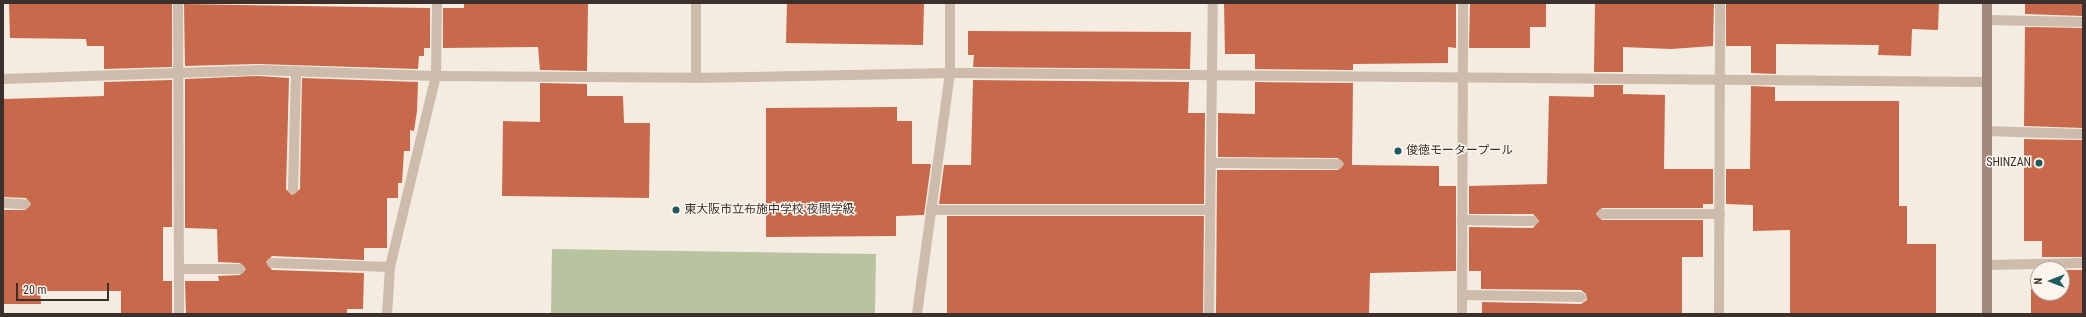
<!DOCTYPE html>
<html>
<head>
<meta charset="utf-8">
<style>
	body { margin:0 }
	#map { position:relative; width:2086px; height:317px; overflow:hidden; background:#f4ebe1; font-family:"Roboto Condensed","Noto Sans JP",sans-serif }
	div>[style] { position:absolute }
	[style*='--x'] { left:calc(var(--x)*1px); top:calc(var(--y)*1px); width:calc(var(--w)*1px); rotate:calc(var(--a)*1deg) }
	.green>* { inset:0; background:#b8c4a0 }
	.building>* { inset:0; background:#c8694b }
	.lane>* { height:10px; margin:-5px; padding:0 5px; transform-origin:5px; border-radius:5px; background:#cdbbac }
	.street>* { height:10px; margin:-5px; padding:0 5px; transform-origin:5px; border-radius:5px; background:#cdbbac }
	.secondary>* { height:10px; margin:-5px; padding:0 5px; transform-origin:5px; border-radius:5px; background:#a18a7d }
	.dots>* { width:11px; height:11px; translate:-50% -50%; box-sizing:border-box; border:2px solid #fbf5ee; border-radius:50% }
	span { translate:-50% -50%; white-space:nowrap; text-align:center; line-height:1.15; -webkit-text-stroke:3px #fbf5ee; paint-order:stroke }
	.poi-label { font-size:12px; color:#3b302b }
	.left { translate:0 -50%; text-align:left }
	.right { translate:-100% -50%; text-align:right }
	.frame { position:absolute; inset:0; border:4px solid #3b302b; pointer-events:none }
	.north { position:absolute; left:2030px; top:261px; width:40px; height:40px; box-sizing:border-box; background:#fbf5ee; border:1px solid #aea6a0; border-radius:50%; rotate:270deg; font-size:11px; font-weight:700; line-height:16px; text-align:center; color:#3b302b }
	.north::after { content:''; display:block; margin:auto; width:14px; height:18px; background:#1f5a5e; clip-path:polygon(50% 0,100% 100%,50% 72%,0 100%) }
	.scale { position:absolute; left:16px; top:283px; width:93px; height:18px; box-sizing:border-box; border:2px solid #3b302b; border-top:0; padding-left:5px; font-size:12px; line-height:14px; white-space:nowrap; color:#3b302b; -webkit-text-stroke:3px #fbf5ee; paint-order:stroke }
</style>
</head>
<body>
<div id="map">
	<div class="green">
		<i style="clip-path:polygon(552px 249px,876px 254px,875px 314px,551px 314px)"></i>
	</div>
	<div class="building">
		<i style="clip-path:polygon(9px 3px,172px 4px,172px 67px,104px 69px,104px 46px,87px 46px,86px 39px,10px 38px)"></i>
		<i style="clip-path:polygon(464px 3px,588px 3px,587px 71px,540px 70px,538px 47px,443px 48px,443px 8px,464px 8px)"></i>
		<i style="clip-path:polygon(787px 3px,924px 3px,923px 45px,786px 43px)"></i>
		<i style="clip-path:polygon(1224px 3px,1456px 3px,1456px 48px,1448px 47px,1448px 63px,1353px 64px,1353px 70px,1255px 69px,1255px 54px,1225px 54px)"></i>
		<i style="clip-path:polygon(1470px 3px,1546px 3px,1546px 27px,1530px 27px,1530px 48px,1469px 48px)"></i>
		<i style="clip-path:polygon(1595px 3px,1714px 3px,1713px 46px,1671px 49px,1623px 47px,1623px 72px,1594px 72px)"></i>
		<i style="clip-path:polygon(1726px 3px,1939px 3px,1938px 30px,1912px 29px,1911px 56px,1878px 55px,1879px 45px,1776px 44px,1776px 74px,1751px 73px,1751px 46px,1726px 46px)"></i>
		<i style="clip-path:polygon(2025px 3px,2083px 3px,2083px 16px,2025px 14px)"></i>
		<i style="clip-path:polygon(184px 4px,430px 8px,430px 48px,424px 48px,424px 56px,419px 56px,418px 69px,258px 64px,185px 66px)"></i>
		<i style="clip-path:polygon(2025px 27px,2083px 28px,2083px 128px,2024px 126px)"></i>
		<i style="clip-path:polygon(968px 31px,1191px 32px,1190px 69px,973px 67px,974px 55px,968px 55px)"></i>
		<i style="clip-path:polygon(258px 76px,289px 78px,286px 189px,292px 195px,300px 189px,302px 78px,418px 82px,417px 111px,414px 131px,410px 130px,410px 151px,404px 151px,402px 183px,398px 183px,398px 198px,387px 198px,387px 248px,364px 248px,364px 260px,272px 256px,266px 262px,272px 270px,364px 273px,363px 309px,347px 309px,347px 314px,186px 314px,185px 281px,219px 281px,218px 276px,240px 275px,246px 269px,240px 263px,218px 262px,217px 229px,185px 228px,185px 79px)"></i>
		<i style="clip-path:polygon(172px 80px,172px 227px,163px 227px,163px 281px,172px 281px,172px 314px,121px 314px,121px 291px,40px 291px,41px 304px,3px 304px,3px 210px,25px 210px,31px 204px,26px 198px,3px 197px,3px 99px,104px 96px,104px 82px)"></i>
		<i style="clip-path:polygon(973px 80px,1189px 82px,1188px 113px,1205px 113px,1204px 204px,939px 204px,944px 165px,971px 165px)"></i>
		<i style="clip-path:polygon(1255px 82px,1353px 83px,1352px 165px,1439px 166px,1439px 186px,1456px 186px,1456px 271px,1370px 273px,1369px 314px,1216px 314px,1217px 170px,1338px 170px,1344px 164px,1338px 158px,1218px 157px,1218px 113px,1255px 114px)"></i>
		<i style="clip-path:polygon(540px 83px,587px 84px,587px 96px,623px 96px,624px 123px,650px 123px,649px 198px,502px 196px,503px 121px,540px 122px)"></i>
		<i style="clip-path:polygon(1594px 85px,1623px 85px,1623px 94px,1665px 95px,1664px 169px,1713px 169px,1713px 204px,1703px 204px,1703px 208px,1602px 208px,1596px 214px,1602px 220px,1703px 220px,1703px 257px,1682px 257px,1682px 314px,1482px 314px,1482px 302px,1581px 304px,1587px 300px,1586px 294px,1581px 290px,1481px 289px,1481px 271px,1469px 271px,1469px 227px,1533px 228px,1539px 221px,1533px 214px,1469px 214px,1469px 186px,1547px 184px,1549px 96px,1594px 97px)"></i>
		<i style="clip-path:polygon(1751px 86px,1775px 87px,1775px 101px,1899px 101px,1899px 206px,1907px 206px,1907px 244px,1936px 244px,1936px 314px,1790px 314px,1790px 230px,1753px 231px,1753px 205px,1726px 204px,1726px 169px,1750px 169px)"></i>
		<i style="clip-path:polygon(897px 107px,897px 121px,912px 121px,912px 164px,931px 164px,924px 215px,896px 216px,896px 236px,766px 237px,766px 108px)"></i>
		<i style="clip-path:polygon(2024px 139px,2083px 140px,2083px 257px,2042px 257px,2042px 241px,2024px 241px)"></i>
		<i style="clip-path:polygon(947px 216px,1204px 216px,1203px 314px,947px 314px)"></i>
		<i style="clip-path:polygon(2062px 270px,2083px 270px,2083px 314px,2031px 314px,2031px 289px,2038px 289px,2038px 293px,2062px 293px)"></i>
	</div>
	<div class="lane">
		<i style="--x:1211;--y:163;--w:127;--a:0.5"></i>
		<i style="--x:293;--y:189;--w:118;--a:-88.5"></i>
		<i style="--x:3;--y:203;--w:22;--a:3"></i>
		<i style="--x:1602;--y:214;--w:118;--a:0"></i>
		<i style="--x:1462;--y:220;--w:71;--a:0.8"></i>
		<i style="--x:272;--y:263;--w:118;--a:1.9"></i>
		<i style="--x:179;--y:269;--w:61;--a:0"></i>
		<i style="--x:1462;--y:295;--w:119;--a:1"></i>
	</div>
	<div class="street">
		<i style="--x:178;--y:3;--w:311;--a:89.8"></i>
		<i style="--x:696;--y:3;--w:75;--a:90"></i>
		<i style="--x:1987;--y:20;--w:96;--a:1.2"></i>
		<i style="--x:3;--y:79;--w:255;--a:-2"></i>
		<i style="--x:258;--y:70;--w:178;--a:1.9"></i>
		<i style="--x:436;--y:76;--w:260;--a:0.4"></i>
		<i style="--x:696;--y:78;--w:254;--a:-1.1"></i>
		<i style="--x:950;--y:73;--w:1037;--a:0.5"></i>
		<i style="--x:1987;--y:131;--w:96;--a:1.8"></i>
		<i style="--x:931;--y:210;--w:279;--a:0"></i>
		<i style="--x:1987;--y:265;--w:96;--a:-1.2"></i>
		<i style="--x:387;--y:314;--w:47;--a:-86.3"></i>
		<i style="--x:390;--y:267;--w:196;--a:-76.5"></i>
		<i style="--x:436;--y:76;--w:73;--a:-89.2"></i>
		<i style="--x:917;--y:314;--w:243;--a:-82.2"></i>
		<i style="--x:950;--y:73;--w:70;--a:-90"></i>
		<i style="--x:1209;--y:314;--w:311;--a:-89.3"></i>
		<i style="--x:1462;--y:314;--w:311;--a:-89.8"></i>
		<i style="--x:1719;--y:314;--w:311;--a:-89.8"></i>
	</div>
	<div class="secondary">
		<i style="--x:1987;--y:314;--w:311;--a:-90"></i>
	</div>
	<div class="dots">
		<i style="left:1398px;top:151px;background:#1f5a5e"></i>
		<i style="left:2039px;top:163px;background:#1f5a5e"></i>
		<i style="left:676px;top:210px;background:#1f5a5e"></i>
	</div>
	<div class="poi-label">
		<span class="left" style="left:1406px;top:151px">俊徳モータープール</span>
		<span class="right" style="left:2031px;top:163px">SHINZAN</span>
		<span class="left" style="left:684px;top:210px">東大阪市立布施中学校 夜間学級</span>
	</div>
	<div class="frame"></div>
	<div class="north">N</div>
	<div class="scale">20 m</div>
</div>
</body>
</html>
